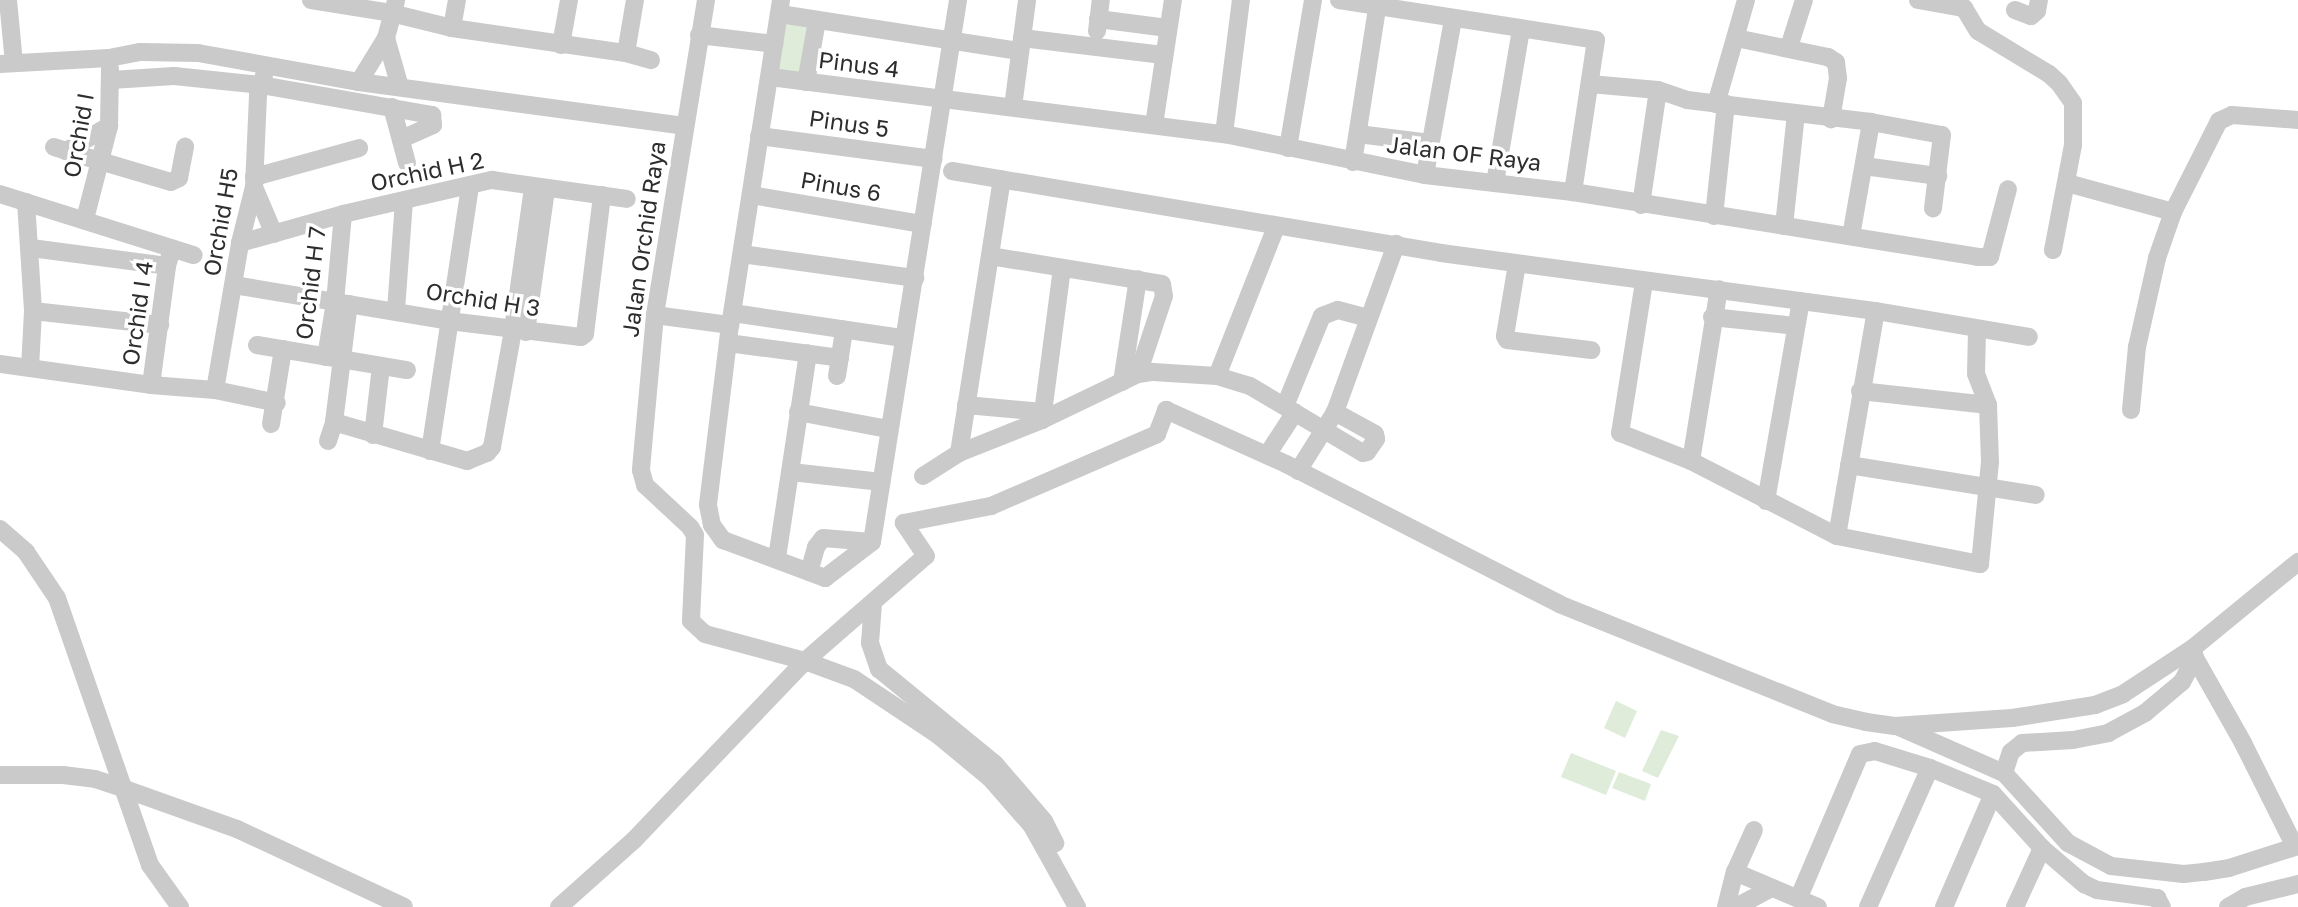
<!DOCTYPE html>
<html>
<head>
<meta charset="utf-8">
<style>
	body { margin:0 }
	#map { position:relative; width:2298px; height:907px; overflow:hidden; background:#fff; font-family:"Golos Text",sans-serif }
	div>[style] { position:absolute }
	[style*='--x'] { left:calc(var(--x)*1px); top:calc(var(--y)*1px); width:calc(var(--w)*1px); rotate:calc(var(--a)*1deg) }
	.green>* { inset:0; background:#deecd9 }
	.minor>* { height:18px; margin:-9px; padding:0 9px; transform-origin:9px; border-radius:9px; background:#cacaca }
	span { translate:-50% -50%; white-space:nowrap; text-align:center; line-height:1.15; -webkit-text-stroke:7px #fff; paint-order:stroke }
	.street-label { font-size:23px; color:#2d2d2d }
</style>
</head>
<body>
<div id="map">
	<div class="green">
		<i style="clip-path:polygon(783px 20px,812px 25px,802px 77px,773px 73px)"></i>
		<i style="clip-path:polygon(1616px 701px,1637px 711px,1625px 738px,1604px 728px)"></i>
		<i style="clip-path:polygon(1661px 730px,1679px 736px,1658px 778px,1642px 771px)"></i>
		<i style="clip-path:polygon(1571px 753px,1616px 771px,1606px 795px,1561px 777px)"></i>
		<i style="clip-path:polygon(1619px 772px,1651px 784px,1645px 801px,1612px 788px)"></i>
	</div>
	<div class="minor">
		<i style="--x:8;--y:0;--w:63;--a:84.6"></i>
		<i style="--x:311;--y:0;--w:81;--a:9.2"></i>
		<i style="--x:391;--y:13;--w:63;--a:13.8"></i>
		<i style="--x:452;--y:28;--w:176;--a:8.2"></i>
		<i style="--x:626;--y:53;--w:26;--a:16"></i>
		<i style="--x:706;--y:0;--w:319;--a:99.2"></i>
		<i style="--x:655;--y:315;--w:156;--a:95.2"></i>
		<i style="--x:641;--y:470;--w:16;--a:75"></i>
		<i style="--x:645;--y:485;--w:62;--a:43"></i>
		<i style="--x:690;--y:527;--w:9;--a:58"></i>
		<i style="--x:695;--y:535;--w:86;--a:92.7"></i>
		<i style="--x:691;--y:621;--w:19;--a:43"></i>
		<i style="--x:705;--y:634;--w:104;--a:15.1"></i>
		<i style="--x:805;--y:661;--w:52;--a:20.2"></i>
		<i style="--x:854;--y:679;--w:101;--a:33.7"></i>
		<i style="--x:938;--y:735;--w:67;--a:39.6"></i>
		<i style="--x:990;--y:778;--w:64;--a:48.8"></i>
		<i style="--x:1032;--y:826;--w:93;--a:60.9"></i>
		<i style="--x:781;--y:0;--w:329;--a:98.9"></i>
		<i style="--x:730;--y:325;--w:181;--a:97"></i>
		<i style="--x:708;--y:505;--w:20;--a:79"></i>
		<i style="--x:712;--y:525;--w:19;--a:54"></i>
		<i style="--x:723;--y:540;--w:109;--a:20.4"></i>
		<i style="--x:825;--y:578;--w:59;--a:-37.5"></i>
		<i style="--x:872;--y:542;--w:549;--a:-80.98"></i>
		<i style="--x:1339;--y:0;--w:260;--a:8.8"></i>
		<i style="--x:1596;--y:40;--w:154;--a:98.6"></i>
		<i style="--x:1918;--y:0;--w:47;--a:9.9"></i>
		<i style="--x:1964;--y:8;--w:27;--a:59"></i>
		<i style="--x:1978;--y:31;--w:83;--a:31.2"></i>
		<i style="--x:2049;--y:74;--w:13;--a:42"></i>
		<i style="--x:2059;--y:83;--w:24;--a:55"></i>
		<i style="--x:2073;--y:103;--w:42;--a:90"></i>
		<i style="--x:2073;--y:145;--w:107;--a:100.8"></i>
		<i style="--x:2015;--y:10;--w:17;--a:21"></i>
		<i style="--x:2031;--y:16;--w:8;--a:-40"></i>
		<i style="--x:2037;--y:11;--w:11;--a:-80"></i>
		<i style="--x:780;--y:14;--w:243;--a:8.8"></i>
		<i style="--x:1098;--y:19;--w:70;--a:7.4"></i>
		<i style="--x:452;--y:28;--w:28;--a:-80"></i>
		<i style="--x:1097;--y:31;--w:31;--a:-83"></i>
		<i style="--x:699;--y:35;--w:76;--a:6.8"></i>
		<i style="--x:386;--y:38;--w:51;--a:74.1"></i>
		<i style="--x:1022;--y:38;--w:142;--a:6.9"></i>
		<i style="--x:1736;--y:38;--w:94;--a:11.7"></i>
		<i style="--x:1828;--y:57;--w:9;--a:32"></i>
		<i style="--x:1836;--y:62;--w:16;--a:83"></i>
		<i style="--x:1838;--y:78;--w:42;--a:99.7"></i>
		<i style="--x:561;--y:45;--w:46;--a:-79.9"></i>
		<i style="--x:1789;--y:47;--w:49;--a:-72.3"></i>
		<i style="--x:626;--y:53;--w:54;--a:-80.4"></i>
		<i style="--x:0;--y:64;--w:109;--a:-3.2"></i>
		<i style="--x:109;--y:58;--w:32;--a:-11"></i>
		<i style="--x:140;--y:52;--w:58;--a:1"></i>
		<i style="--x:198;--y:53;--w:164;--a:10.2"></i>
		<i style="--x:359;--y:82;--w:328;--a:7.7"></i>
		<i style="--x:770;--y:77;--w:458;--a:7.2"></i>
		<i style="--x:1224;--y:134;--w:205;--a:11.5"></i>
		<i style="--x:1425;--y:175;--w:149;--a:6.6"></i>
		<i style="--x:1573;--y:192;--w:409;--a:9.1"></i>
		<i style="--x:1977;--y:257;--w:13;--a:0"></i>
		<i style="--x:1990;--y:257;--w:70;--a:-75.2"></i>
		<i style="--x:111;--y:80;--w:63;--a:-3.6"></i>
		<i style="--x:174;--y:76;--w:87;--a:5.9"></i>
		<i style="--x:261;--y:85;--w:174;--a:10"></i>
		<i style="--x:432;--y:115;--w:10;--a:84"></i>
		<i style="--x:433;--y:125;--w:35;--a:156"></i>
		<i style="--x:359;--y:82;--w:52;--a:-58.5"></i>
		<i style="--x:386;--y:38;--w:39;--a:-75"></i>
		<i style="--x:806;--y:82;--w:62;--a:-79.8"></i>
		<i style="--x:1590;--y:84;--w:68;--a:5"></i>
		<i style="--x:1658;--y:90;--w:31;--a:19"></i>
		<i style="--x:1687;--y:100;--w:185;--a:6.8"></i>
		<i style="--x:1871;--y:122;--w:72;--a:10.4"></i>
		<i style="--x:1942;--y:135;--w:74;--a:97"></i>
		<i style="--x:1716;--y:104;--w:108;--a:-73.9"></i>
		<i style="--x:392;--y:107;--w:58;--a:75"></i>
		<i style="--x:1013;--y:107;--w:108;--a:-82.5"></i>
		<i style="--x:1154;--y:125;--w:126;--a:-81.4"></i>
		<i style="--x:1224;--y:134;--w:135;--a:-82.8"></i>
		<i style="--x:1358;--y:134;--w:73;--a:7.1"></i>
		<i style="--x:759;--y:136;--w:176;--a:7.5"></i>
		<i style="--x:54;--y:147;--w:13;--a:18"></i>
		<i style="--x:66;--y:151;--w:50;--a:-30.2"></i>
		<i style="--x:1288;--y:148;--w:150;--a:-80.4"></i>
		<i style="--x:66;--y:151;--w:109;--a:16.4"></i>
		<i style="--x:171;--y:182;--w:9;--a:-27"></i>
		<i style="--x:179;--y:178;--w:32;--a:-79"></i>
		<i style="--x:1353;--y:162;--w:156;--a:-81.1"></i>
		<i style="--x:1864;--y:166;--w:75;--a:7.7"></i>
		<i style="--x:952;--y:171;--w:496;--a:9.5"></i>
		<i style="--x:1441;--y:253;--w:439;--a:7.6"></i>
		<i style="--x:1876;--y:311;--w:155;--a:9.6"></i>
		<i style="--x:1425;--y:175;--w:158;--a:-79.8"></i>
		<i style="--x:254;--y:177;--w:109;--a:-15.4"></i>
		<i style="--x:1495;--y:183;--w:155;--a:-80.4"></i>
		<i style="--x:2067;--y:183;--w:110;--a:15.3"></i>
		<i style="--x:254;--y:187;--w:51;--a:66.9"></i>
		<i style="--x:0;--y:194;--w:203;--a:17.5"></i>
		<i style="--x:751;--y:195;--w:174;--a:9.6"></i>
		<i style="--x:26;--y:202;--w:109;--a:86.3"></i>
		<i style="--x:33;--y:311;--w:57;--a:93"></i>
		<i style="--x:1641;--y:205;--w:116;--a:-81.6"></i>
		<i style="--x:1714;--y:216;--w:113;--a:-83.9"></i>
		<i style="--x:85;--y:219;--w:96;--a:-75.5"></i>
		<i style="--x:109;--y:126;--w:57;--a:-89"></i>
		<i style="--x:1784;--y:226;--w:113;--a:-83.9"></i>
		<i style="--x:1851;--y:236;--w:116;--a:-80"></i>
		<i style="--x:240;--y:243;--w:107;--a:-15.7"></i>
		<i style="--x:343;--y:214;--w:153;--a:-12.9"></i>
		<i style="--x:492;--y:180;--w:136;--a:8"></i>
		<i style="--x:31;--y:248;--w:137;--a:7.5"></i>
		<i style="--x:742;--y:254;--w:175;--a:7.9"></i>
		<i style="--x:990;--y:256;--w:174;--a:9.2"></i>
		<i style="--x:1162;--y:284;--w:12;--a:81"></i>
		<i style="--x:1164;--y:296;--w:82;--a:108.4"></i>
		<i style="--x:1517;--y:264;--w:73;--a:99.5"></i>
		<i style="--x:1505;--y:336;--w:4;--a:63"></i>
		<i style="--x:1507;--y:340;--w:85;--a:6.8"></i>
		<i style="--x:1644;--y:282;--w:153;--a:99"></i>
		<i style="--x:1620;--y:433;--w:76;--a:21.5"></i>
		<i style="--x:1691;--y:461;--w:164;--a:27.2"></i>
		<i style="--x:1837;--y:536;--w:146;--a:11.1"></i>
		<i style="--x:1980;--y:564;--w:102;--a:-84.4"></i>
		<i style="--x:1990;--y:462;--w:57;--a:-92"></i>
		<i style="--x:1988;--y:405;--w:33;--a:-111"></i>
		<i style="--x:1976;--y:374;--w:44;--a:-88.7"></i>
		<i style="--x:234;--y:285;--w:218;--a:9.5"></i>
		<i style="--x:449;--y:321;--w:133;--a:6.9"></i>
		<i style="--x:581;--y:337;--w:5;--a:-37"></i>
		<i style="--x:585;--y:334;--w:140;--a:-83"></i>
		<i style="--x:396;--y:310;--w:109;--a:-85.8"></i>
		<i style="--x:33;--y:311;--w:128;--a:6.3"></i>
		<i style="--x:733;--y:313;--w:172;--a:8.4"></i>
		<i style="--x:655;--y:315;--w:76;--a:7.6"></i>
		<i style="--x:1712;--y:317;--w:84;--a:6.1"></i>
		<i style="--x:526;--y:332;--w:143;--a:-82"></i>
		<i style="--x:728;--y:343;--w:113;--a:7.6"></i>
		<i style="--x:257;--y:345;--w:152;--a:9.5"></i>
		<i style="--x:326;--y:357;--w:56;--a:-80.7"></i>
		<i style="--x:335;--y:302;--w:88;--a:-84.8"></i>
		<i style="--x:0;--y:364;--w:152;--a:7.9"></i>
		<i style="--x:151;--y:385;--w:64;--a:4.5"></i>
		<i style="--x:215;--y:390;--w:63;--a:11.8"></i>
		<i style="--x:837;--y:376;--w:47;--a:-81.3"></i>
		<i style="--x:1217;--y:376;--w:160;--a:-68.4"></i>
		<i style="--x:1122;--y:382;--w:104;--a:-81.2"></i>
		<i style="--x:151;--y:385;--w:120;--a:-82.3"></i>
		<i style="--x:167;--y:266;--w:18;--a:-74"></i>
		<i style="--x:215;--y:390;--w:149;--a:-80.3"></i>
		<i style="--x:240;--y:243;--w:58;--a:-76"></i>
		<i style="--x:254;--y:187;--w:93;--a:-87.5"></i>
		<i style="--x:258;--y:94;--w:19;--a:-72"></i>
		<i style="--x:1860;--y:391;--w:129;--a:6.2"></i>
		<i style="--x:966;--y:405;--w:77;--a:5.2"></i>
		<i style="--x:1285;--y:406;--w:97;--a:-67.7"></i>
		<i style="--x:1322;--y:316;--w:17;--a:-21"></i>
		<i style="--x:1338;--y:310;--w:30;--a:15"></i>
		<i style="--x:2131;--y:410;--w:63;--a:-84.6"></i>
		<i style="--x:2137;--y:347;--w:91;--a:-77.3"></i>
		<i style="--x:2157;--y:258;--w:49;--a:-70.8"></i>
		<i style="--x:2173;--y:212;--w:102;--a:-63.2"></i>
		<i style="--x:2219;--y:121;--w:14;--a:-25"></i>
		<i style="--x:2232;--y:115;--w:66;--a:4.3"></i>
		<i style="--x:798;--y:412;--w:92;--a:10.7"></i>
		<i style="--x:1042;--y:420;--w:153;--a:-82.5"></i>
		<i style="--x:334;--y:422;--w:139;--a:16.3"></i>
		<i style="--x:467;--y:461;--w:22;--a:-22"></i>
		<i style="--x:487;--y:453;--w:8;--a:-50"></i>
		<i style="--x:492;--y:447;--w:119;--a:-79.8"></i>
		<i style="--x:513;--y:330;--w:144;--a:-82"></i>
		<i style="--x:271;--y:424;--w:76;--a:-80.9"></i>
		<i style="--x:373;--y:435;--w:69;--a:-83.4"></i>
		<i style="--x:328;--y:441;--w:20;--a:-72"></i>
		<i style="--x:334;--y:422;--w:119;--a:-82.8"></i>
		<i style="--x:430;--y:451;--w:268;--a:-81.4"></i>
		<i style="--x:959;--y:453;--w:277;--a:-81.1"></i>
		<i style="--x:1267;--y:455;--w:51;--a:-56.9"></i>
		<i style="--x:1691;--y:461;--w:174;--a:-80.8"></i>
		<i style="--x:1849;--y:465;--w:189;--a:9.1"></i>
		<i style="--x:1298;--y:471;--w:70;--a:-57.9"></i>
		<i style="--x:1335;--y:412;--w:179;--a:-70"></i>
		<i style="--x:791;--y:472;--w:91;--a:6.3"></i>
		<i style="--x:923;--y:476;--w:43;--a:-32.6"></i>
		<i style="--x:959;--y:453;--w:89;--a:-21.7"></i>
		<i style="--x:1042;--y:420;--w:106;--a:-25.6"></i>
		<i style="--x:1138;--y:374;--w:15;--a:-8"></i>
		<i style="--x:1153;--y:372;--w:64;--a:3.6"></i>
		<i style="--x:1217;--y:376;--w:34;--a:17"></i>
		<i style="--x:1250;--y:386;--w:131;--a:30.7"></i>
		<i style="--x:1363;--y:453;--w:4;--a:-14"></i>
		<i style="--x:1367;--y:452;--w:16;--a:-55"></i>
		<i style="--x:1376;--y:439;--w:5;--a:-101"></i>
		<i style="--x:1375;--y:434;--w:46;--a:-151.2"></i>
		<i style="--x:1766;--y:501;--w:203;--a:-80.1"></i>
		<i style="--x:0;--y:529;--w:35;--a:41"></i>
		<i style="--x:26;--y:552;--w:55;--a:56"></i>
		<i style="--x:57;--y:598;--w:283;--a:70.8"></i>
		<i style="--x:150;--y:865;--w:52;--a:54.5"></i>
		<i style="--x:1837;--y:536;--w:228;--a:-80.2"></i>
		<i style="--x:777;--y:558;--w:207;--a:-81.4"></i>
		<i style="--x:809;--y:572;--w:26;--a:-74"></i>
		<i style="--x:816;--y:547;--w:11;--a:-52"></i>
		<i style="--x:823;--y:538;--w:49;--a:4.7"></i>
		<i style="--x:873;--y:603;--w:40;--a:94.3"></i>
		<i style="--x:870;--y:643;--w:28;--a:71"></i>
		<i style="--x:879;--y:669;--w:150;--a:39.3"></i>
		<i style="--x:995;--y:764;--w:75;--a:49.3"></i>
		<i style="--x:1044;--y:821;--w:25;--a:63"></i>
		<i style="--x:2193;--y:649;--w:9;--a:77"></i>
		<i style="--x:2195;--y:658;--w:98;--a:60.5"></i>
		<i style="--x:2243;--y:743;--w:116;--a:63.4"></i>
		<i style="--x:1899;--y:727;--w:115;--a:23.7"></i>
		<i style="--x:2004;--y:773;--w:95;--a:47.6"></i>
		<i style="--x:2068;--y:843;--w:49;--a:28.1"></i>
		<i style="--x:2111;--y:866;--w:73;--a:6.3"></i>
		<i style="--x:2184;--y:874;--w:20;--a:-6"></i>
		<i style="--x:2204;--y:872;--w:25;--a:-9"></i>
		<i style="--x:2229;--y:868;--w:72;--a:-17.7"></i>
		<i style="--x:2004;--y:773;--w:22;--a:-72"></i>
		<i style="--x:2011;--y:752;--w:14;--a:-39"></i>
		<i style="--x:2022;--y:743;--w:51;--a:-3.4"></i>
		<i style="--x:2073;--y:740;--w:36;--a:-11"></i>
		<i style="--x:2108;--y:733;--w:42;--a:-28.4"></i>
		<i style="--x:2145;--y:713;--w:48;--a:-40"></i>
		<i style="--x:2182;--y:682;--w:27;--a:-62"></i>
		<i style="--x:0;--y:775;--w:63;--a:0"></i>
		<i style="--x:63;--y:775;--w:32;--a:7"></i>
		<i style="--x:95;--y:779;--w:28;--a:18"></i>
		<i style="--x:122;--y:788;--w:122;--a:19.6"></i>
		<i style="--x:237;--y:829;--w:184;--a:25"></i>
		<i style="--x:1735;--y:872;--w:46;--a:-65.7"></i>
		<i style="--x:1799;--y:897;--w:155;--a:-66.9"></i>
		<i style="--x:1860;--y:754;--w:15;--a:-11"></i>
		<i style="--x:1875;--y:751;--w:58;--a:17.2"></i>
		<i style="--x:1930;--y:768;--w:68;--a:22.4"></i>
		<i style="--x:1993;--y:794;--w:73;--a:47.8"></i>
		<i style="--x:2042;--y:848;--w:55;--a:40.6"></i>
		<i style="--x:2084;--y:884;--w:14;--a:25"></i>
		<i style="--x:2097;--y:890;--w:61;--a:7.6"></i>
		<i style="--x:2157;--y:898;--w:10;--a:61"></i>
		<i style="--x:559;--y:907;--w:101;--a:-41.8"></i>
		<i style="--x:634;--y:840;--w:248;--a:-46.3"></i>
		<i style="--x:805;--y:661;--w:160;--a:-41"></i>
		<i style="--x:926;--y:556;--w:40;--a:-124"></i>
		<i style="--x:904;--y:523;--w:89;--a:-11.1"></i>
		<i style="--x:991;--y:506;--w:181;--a:-23.4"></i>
		<i style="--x:1157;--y:434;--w:26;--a:-69"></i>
		<i style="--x:1166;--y:410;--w:132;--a:24.2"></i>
		<i style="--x:1286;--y:464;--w:307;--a:27.1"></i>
		<i style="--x:1559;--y:604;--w:294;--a:21.9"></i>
		<i style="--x:1832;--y:714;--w:35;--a:13"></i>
		<i style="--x:1866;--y:722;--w:29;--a:8"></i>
		<i style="--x:1895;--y:726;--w:117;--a:-3.9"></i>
		<i style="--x:2012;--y:718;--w:84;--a:-8.9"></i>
		<i style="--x:2095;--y:705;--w:30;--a:-21"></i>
		<i style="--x:2123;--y:694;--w:84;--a:-33.3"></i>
		<i style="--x:2193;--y:648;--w:136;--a:-39.3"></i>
		<i style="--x:1726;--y:907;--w:36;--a:-76"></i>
		<i style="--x:1735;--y:872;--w:90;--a:22.9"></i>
		<i style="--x:1736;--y:907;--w:38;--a:-28"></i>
		<i style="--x:1868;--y:907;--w:152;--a:-66"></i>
		<i style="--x:1944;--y:907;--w:123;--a:-66.6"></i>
		<i style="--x:2015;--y:907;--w:65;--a:-65.4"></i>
		<i style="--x:2228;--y:907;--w:20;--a:-30"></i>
		<i style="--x:2245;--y:897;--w:55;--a:-13.8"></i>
	</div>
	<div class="street-label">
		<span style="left:859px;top:64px;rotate:7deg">Pinus 4</span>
		<span style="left:849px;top:123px;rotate:8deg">Pinus 5</span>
		<span style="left:78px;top:135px;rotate:-80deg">Orchid I</span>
		<span style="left:1464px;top:153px;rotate:7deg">Jalan OF Raya</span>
		<span style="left:427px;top:171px;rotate:-12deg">Orchid H 2</span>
		<span style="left:841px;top:186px;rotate:10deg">Pinus 6</span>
		<span style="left:220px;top:222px;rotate:-80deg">Orchid H5</span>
		<span style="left:643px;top:239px;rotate:-82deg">Jalan Orchid Raya</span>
		<span style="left:310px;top:283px;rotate:-83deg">Orchid H 7</span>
		<span style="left:483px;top:299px;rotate:9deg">Orchid H 3</span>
		<span style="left:137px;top:313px;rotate:-82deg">Orchid I 4</span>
	</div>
</div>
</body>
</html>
